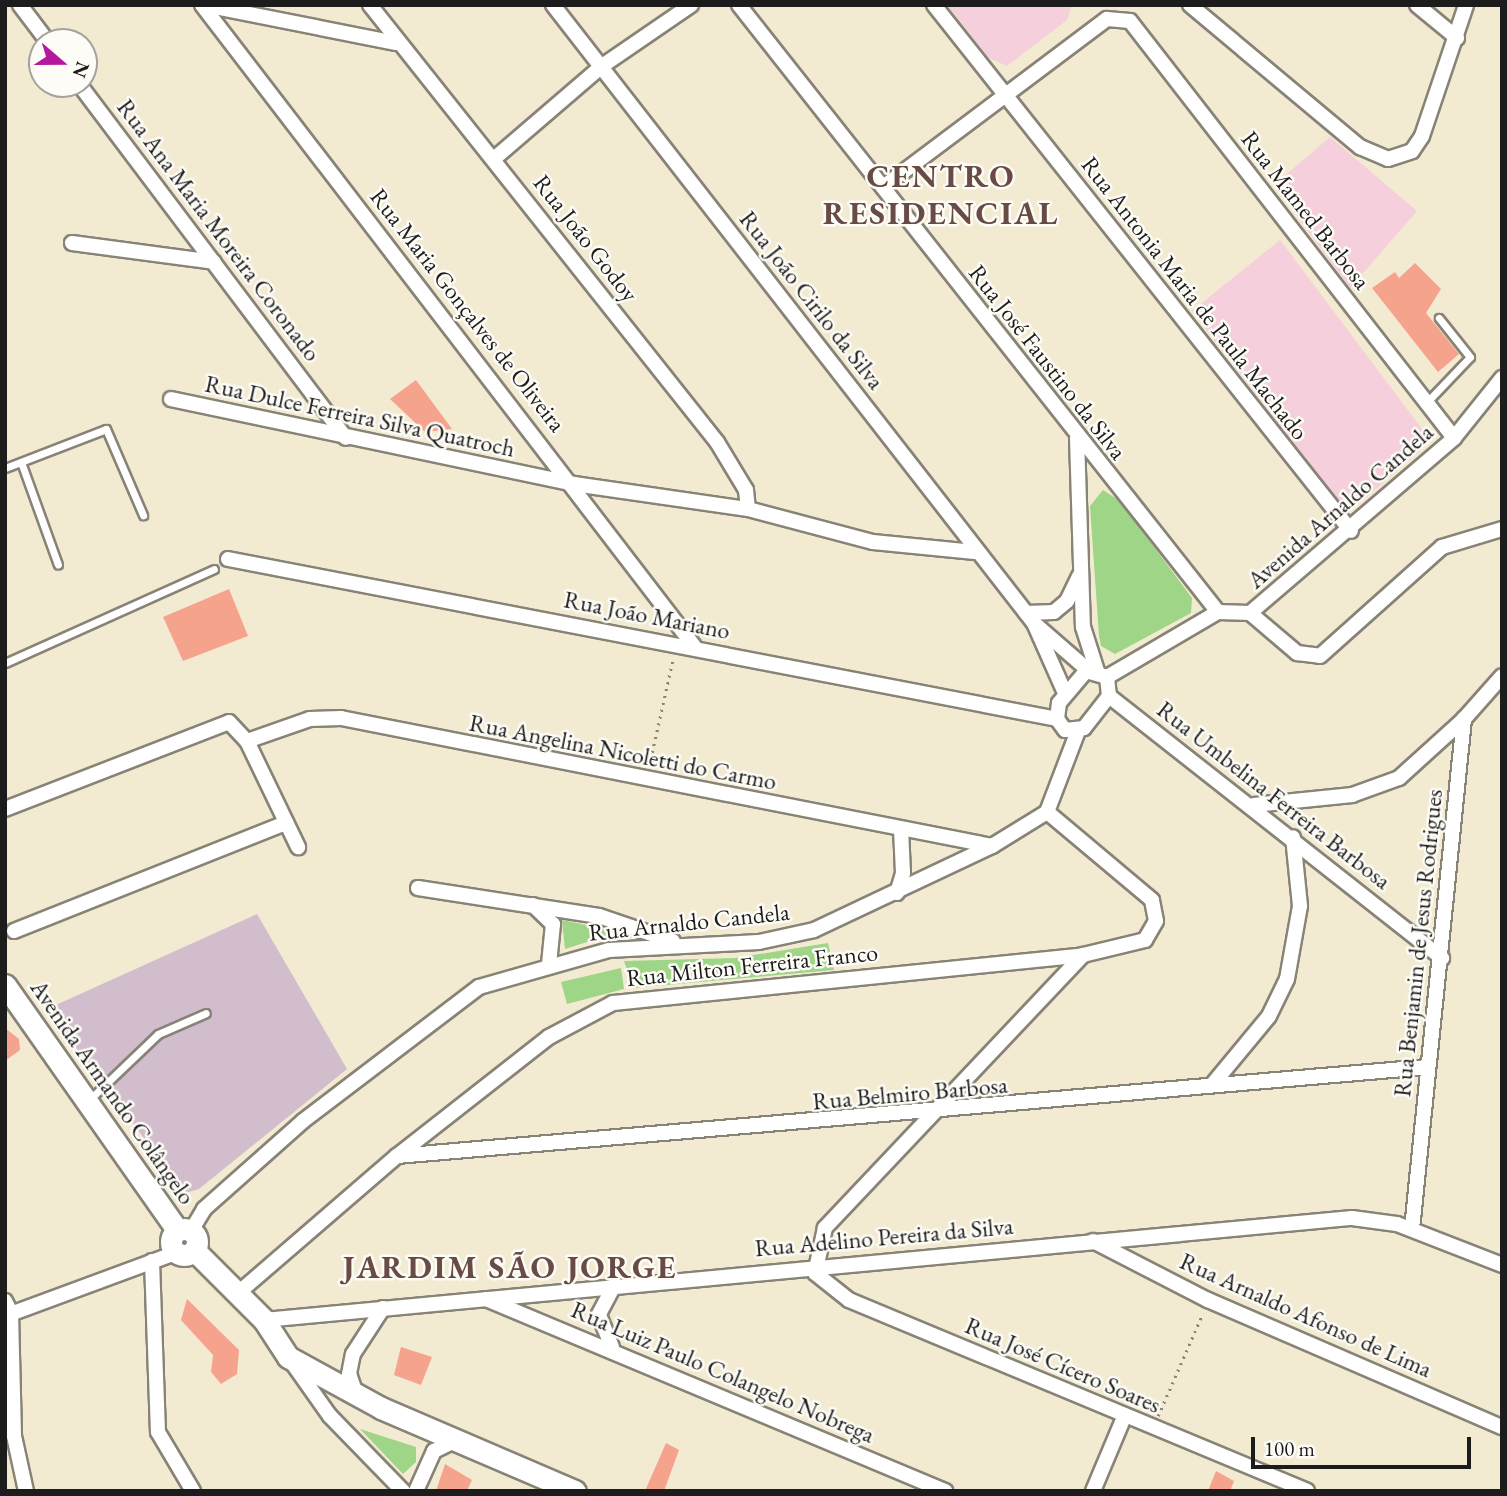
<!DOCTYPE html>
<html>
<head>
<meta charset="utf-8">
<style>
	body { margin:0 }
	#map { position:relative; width:1507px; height:1496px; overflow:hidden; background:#f3ead2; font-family:"EB Garamond",serif }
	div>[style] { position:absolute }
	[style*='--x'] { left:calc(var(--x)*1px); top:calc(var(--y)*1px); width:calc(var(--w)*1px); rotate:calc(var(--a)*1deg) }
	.built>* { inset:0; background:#f5cfdb }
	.industrial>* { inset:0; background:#d1bdcc }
	.green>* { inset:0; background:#9fd586 }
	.building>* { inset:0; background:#f6a38e }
	.path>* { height:2.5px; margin-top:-1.25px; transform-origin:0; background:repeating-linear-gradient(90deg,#888377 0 2px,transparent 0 7px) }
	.roads { filter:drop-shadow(2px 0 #888377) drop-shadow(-2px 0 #888377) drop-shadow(0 2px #888377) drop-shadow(0 -2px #888377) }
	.lane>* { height:7px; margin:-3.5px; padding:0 3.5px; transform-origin:3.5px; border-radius:3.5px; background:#fff }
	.street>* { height:14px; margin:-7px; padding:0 7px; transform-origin:7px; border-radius:7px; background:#fff }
	.secondary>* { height:21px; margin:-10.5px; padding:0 10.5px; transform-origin:10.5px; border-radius:10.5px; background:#fff }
	.secondary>.ring { margin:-10.5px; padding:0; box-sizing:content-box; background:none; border:21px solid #fff; border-radius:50% }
	span { translate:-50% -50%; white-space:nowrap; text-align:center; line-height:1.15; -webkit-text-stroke:5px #fdfcf7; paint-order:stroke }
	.street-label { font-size:24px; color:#1c1c1c }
	.district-label { font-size:32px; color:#684b44; font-weight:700; letter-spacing:2px }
	.frame { position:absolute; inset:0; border:7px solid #1c1c1c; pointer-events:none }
	.north { position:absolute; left:28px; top:28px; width:70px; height:70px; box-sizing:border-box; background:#fdfcf7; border:2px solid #a3a29f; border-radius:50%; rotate:110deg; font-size:19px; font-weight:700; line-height:28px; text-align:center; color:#1c1c1c }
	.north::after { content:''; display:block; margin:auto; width:24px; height:32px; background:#b5179e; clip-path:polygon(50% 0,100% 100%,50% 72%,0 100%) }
	.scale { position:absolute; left:1251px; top:1437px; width:220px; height:32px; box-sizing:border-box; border:4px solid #1c1c1c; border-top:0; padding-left:9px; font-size:21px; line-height:24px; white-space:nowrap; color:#1c1c1c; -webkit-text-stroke:5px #fdfcf7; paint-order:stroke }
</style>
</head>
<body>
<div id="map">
	<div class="built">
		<i style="clip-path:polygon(947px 5px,1072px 5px,1067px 20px,1007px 66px,989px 58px)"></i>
		<i style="clip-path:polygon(1330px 137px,1417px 211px,1350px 288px,1274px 185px)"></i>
		<i style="clip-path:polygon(1280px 240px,1425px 433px,1421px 450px,1360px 503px,1338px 501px,1192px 311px)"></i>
	</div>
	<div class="industrial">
		<i style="clip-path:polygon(257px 914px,347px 1069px,199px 1189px,185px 1193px,47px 1009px)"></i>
	</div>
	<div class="green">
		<i style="clip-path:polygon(1103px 490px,1120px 501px,1192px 598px,1191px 613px,1115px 654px,1101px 646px,1099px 636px,1090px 506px)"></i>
		<i style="clip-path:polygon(562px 920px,610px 930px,612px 934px,565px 949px)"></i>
		<i style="clip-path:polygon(828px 943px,834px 970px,633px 988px,624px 961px,735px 958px)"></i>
		<i style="clip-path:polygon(621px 968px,624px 989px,567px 1004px,561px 982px)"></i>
		<i style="clip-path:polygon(360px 1429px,416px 1447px,416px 1462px,403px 1474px)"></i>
	</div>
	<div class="building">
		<i style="clip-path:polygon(1415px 263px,1441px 289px,1426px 313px,1459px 354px,1438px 372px,1372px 288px,1395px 272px,1399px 278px)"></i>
		<i style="clip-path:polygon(416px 380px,452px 429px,425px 432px,390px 399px)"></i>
		<i style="clip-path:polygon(229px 589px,248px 636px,183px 661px,163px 617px)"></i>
		<i style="clip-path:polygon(5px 1028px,19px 1039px,20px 1050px,5px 1061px)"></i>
		<i style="clip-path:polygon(187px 1299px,239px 1350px,237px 1374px,221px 1384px,211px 1372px,213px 1355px,181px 1320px)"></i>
		<i style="clip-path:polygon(401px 1347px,432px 1357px,421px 1385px,394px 1375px)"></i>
		<i style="clip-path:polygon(666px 1443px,679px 1450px,664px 1491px,645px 1491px)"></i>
		<i style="clip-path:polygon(445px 1464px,472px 1480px,467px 1491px,436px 1491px)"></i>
		<i style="clip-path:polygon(1216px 1471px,1234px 1481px,1230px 1491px,1208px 1491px)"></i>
	</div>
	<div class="path">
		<i style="--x:649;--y:766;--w:110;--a:-77.4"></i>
		<i style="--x:1158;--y:1416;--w:112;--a:-66.4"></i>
	</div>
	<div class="roads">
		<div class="lane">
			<i style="--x:1427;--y:402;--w:62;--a:-46.3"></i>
			<i style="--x:1470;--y:357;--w:50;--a:-128.5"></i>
			<i style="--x:21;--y:462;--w:109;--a:70.2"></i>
			<i style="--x:5;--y:468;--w:108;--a:-21.1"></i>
			<i style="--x:106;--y:429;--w:94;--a:66.7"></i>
			<i style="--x:5;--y:663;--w:229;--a:-24.2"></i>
			<i style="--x:89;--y:1100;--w:95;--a:-43.7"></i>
			<i style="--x:158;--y:1034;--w:52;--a:-23.6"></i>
		</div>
		<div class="street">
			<i style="--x:20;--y:5;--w:46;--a:52.9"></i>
			<i style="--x:202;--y:5;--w:808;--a:52.49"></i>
			<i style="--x:204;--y:5;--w:196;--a:11.2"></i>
			<i style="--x:370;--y:5;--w:558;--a:51.55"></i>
			<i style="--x:717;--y:442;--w:56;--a:58.9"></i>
			<i style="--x:746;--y:490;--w:19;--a:84"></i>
			<i style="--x:553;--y:5;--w:783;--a:52.11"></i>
			<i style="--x:1034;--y:623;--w:77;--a:66.1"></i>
			<i style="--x:739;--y:5;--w:773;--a:51.72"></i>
			<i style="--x:934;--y:5;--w:671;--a:51.59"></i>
			<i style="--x:1190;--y:5;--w:222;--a:39.9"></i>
			<i style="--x:1360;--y:147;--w:30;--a:23"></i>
			<i style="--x:1388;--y:159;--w:25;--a:-18"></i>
			<i style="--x:1412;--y:151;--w:18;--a:-56"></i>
			<i style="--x:1422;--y:136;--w:138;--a:-71.4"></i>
			<i style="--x:1417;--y:5;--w:52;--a:39.5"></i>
			<i style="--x:79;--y:84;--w:443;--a:53"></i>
			<i style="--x:495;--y:158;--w:141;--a:-40.7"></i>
			<i style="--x:602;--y:66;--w:108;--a:-34.4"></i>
			<i style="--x:883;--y:187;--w:280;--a:-36.9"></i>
			<i style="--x:1107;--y:19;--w:23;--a:5"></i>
			<i style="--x:1130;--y:21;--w:528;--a:52.15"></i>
			<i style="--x:72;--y:243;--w:143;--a:7.6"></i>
			<i style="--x:171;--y:399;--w:412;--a:11.9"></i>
			<i style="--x:574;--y:484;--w:176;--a:8.2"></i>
			<i style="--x:748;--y:509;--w:129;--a:14.8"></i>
			<i style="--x:873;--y:542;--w:102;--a:5.6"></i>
			<i style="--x:1077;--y:438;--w:189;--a:88.2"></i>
			<i style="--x:1083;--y:627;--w:46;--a:72.3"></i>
			<i style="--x:228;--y:559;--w:844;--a:10.92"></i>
			<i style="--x:1026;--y:613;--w:28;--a:-2"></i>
			<i style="--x:1054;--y:612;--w:17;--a:-40"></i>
			<i style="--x:1067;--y:601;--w:28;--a:-64"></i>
			<i style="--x:1250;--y:613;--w:62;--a:40.4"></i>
			<i style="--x:1297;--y:653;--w:23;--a:7"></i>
			<i style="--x:1320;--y:656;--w:164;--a:-41.8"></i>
			<i style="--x:1442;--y:547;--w:63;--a:-16.7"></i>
			<i style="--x:1035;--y:624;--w:72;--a:41"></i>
			<i style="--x:1086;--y:671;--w:22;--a:16"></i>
			<i style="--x:1107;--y:677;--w:19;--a:84"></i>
			<i style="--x:1109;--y:696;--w:41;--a:128"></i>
			<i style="--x:1084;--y:728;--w:19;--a:174"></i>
			<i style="--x:1065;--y:730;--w:14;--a:-126"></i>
			<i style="--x:1057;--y:719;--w:16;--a:-83"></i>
			<i style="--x:1059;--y:703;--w:42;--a:-49.8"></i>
			<i style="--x:1107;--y:677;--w:129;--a:-30.4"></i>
			<i style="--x:1218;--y:612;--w:32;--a:2"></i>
			<i style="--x:1250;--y:613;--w:269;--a:-40.6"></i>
			<i style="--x:1454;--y:438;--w:77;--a:-51.3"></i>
			<i style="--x:1109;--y:696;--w:424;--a:38.2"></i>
			<i style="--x:247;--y:741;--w:67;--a:-19.2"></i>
			<i style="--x:310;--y:719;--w:31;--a:-2"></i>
			<i style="--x:341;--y:718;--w:663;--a:11.12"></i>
			<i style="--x:1254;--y:805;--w:99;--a:-5.8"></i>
			<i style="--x:1352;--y:795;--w:50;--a:-19.9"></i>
			<i style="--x:1399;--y:778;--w:88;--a:-42.2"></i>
			<i style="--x:5;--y:809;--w:240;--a:-21.2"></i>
			<i style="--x:229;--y:722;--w:26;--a:47"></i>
			<i style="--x:247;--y:741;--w:118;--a:64.3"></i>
			<i style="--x:418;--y:888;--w:183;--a:8.8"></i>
			<i style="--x:599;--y:916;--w:78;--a:18.7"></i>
			<i style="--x:897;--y:893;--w:21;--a:-73"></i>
			<i style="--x:903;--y:873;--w:44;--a:-92.6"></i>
			<i style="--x:533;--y:905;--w:28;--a:44"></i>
			<i style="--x:553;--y:924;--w:40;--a:95.7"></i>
			<i style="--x:14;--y:931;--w:293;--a:-21.7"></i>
			<i style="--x:1083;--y:955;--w:376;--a:133.4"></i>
			<i style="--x:825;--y:1228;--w:46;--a:102.5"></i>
			<i style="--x:815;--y:1273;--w:43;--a:38.5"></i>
			<i style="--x:849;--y:1300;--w:496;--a:22.6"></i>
			<i style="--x:1212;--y:1085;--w:89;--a:-50.4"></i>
			<i style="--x:1269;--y:1016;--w:41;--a:-64.1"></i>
			<i style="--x:1287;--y:979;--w:74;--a:-79.9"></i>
			<i style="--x:1300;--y:906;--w:69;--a:-95.8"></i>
			<i style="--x:397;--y:1156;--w:1034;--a:-4.94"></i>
			<i style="--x:1412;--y:1229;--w:513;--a:-84.18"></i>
			<i style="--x:1464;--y:719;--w:57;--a:-48.5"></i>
			<i style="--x:191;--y:1231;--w:26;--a:-59"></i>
			<i style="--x:204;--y:1209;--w:132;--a:-41.6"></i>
			<i style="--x:303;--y:1121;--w:221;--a:-37.3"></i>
			<i style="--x:479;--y:987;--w:135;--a:-15.9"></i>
			<i style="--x:609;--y:950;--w:150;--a:-3.1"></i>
			<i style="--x:759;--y:942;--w:56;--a:-12.3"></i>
			<i style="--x:814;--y:930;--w:197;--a:-25.3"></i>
			<i style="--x:992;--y:846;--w:65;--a:-31.7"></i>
			<i style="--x:1047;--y:812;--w:87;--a:-69.1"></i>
			<i style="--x:1093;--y:1241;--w:129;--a:27.2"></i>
			<i style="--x:1208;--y:1300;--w:320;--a:23.4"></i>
			<i style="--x:152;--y:1261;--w:171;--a:88"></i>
			<i style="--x:158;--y:1432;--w:69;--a:59.3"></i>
			<i style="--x:237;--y:1294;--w:211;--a:-40.8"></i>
			<i style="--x:397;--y:1156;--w:193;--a:-38.1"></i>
			<i style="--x:549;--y:1037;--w:72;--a:-28"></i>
			<i style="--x:613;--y:1003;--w:472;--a:-5.8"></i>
			<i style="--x:1083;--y:955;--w:64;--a:-13.6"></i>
			<i style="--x:1145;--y:940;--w:22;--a:-60"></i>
			<i style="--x:1156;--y:921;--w:21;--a:-101"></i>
			<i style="--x:1152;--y:900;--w:137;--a:-140"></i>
			<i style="--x:486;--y:1299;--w:498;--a:22.7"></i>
			<i style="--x:5;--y:1301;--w:13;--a:63"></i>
			<i style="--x:11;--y:1313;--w:123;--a:88.6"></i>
			<i style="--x:14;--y:1436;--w:56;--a:77.7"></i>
			<i style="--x:5;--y:1316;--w:181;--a:-20.3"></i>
			<i style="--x:264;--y:1320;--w:1093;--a:-5.36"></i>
			<i style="--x:1352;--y:1218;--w:45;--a:7.6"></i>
			<i style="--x:1397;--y:1224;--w:113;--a:21.3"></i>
			<i style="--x:612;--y:1347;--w:35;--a:-112"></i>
			<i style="--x:599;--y:1314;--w:32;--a:-62"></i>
			<i style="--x:291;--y:1361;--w:67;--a:54.7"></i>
			<i style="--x:330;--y:1416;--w:105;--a:45.8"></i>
			<i style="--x:356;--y:1394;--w:21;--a:-109"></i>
			<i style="--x:349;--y:1374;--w:20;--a:-79"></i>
			<i style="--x:353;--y:1354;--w:55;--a:-56.9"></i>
			<i style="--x:416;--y:1491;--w:44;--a:-65.8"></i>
			<i style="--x:434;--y:1451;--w:25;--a:-26"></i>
			<i style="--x:1093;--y:1491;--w:82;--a:-67.2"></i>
		</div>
		<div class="secondary">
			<i style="--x:5;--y:985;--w:299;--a:54.9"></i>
			<i class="ring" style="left:171px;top:1229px;width:5px;height:5px"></i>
			<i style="--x:194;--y:1250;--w:99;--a:45"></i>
			<i style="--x:264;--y:1320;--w:44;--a:57"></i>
			<i style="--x:288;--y:1357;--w:106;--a:28.7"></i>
			<i style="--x:381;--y:1408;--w:211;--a:23.2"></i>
		</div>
	</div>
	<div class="street-label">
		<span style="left:1306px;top:210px;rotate:52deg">Rua Mamed Barbosa</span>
		<span style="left:219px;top:230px;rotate:53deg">Rua Ana Maria Moreira Coronado</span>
		<span style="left:586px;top:238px;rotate:52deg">Rua João Godoy</span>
		<span style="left:1195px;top:298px;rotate:52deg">Rua Antonia Maria de Paula Machado</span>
		<span style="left:812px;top:300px;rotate:52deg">Rua João Cirilo da Silva</span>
		<span style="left:468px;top:310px;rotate:52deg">Rua Maria Gonçalves de Oliveira</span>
		<span style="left:1048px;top:362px;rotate:52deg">Rua José Faustino da Silva</span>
		<span style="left:360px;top:416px;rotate:12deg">Rua Dulce Ferreira Silva Quatroch</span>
		<span style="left:1340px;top:506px;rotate:-41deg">Avenida Arnaldo Candela</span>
		<span style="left:647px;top:615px;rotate:11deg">Rua João Mariano</span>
		<span style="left:623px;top:752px;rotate:11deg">Rua Angelina Nicoletti do Carmo</span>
		<span style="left:1274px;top:795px;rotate:38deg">Rua Umbelina Ferreira Barbosa</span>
		<span style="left:689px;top:922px;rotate:-6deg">Rua Arnaldo Candela</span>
		<span style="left:1418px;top:943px;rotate:-84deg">Rua Benjamin de Jesus Rodrigues</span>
		<span style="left:752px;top:965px;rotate:-6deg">Rua Milton Ferreira Franco</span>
		<span style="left:113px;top:1092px;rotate:55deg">Avenida Armando Colângelo</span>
		<span style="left:910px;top:1093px;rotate:-5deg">Rua Belmiro Barbosa</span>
		<span style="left:884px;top:1237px;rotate:-5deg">Rua Adelino Pereira da Silva</span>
		<span style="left:1306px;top:1315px;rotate:24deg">Rua Arnaldo Afonso de Lima</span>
		<span style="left:1063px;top:1365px;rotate:23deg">Rua José Cícero Soares</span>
		<span style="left:723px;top:1372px;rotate:23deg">Rua Luiz Paulo Colangelo Nobrega</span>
	</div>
	<div class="district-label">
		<span style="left:941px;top:195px">CENTRO<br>RESIDENCIAL</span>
		<span style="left:510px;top:1267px">JARDIM SÃO JORGE</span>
	</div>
	<div class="frame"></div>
	<div class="north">N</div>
	<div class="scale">100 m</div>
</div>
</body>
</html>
